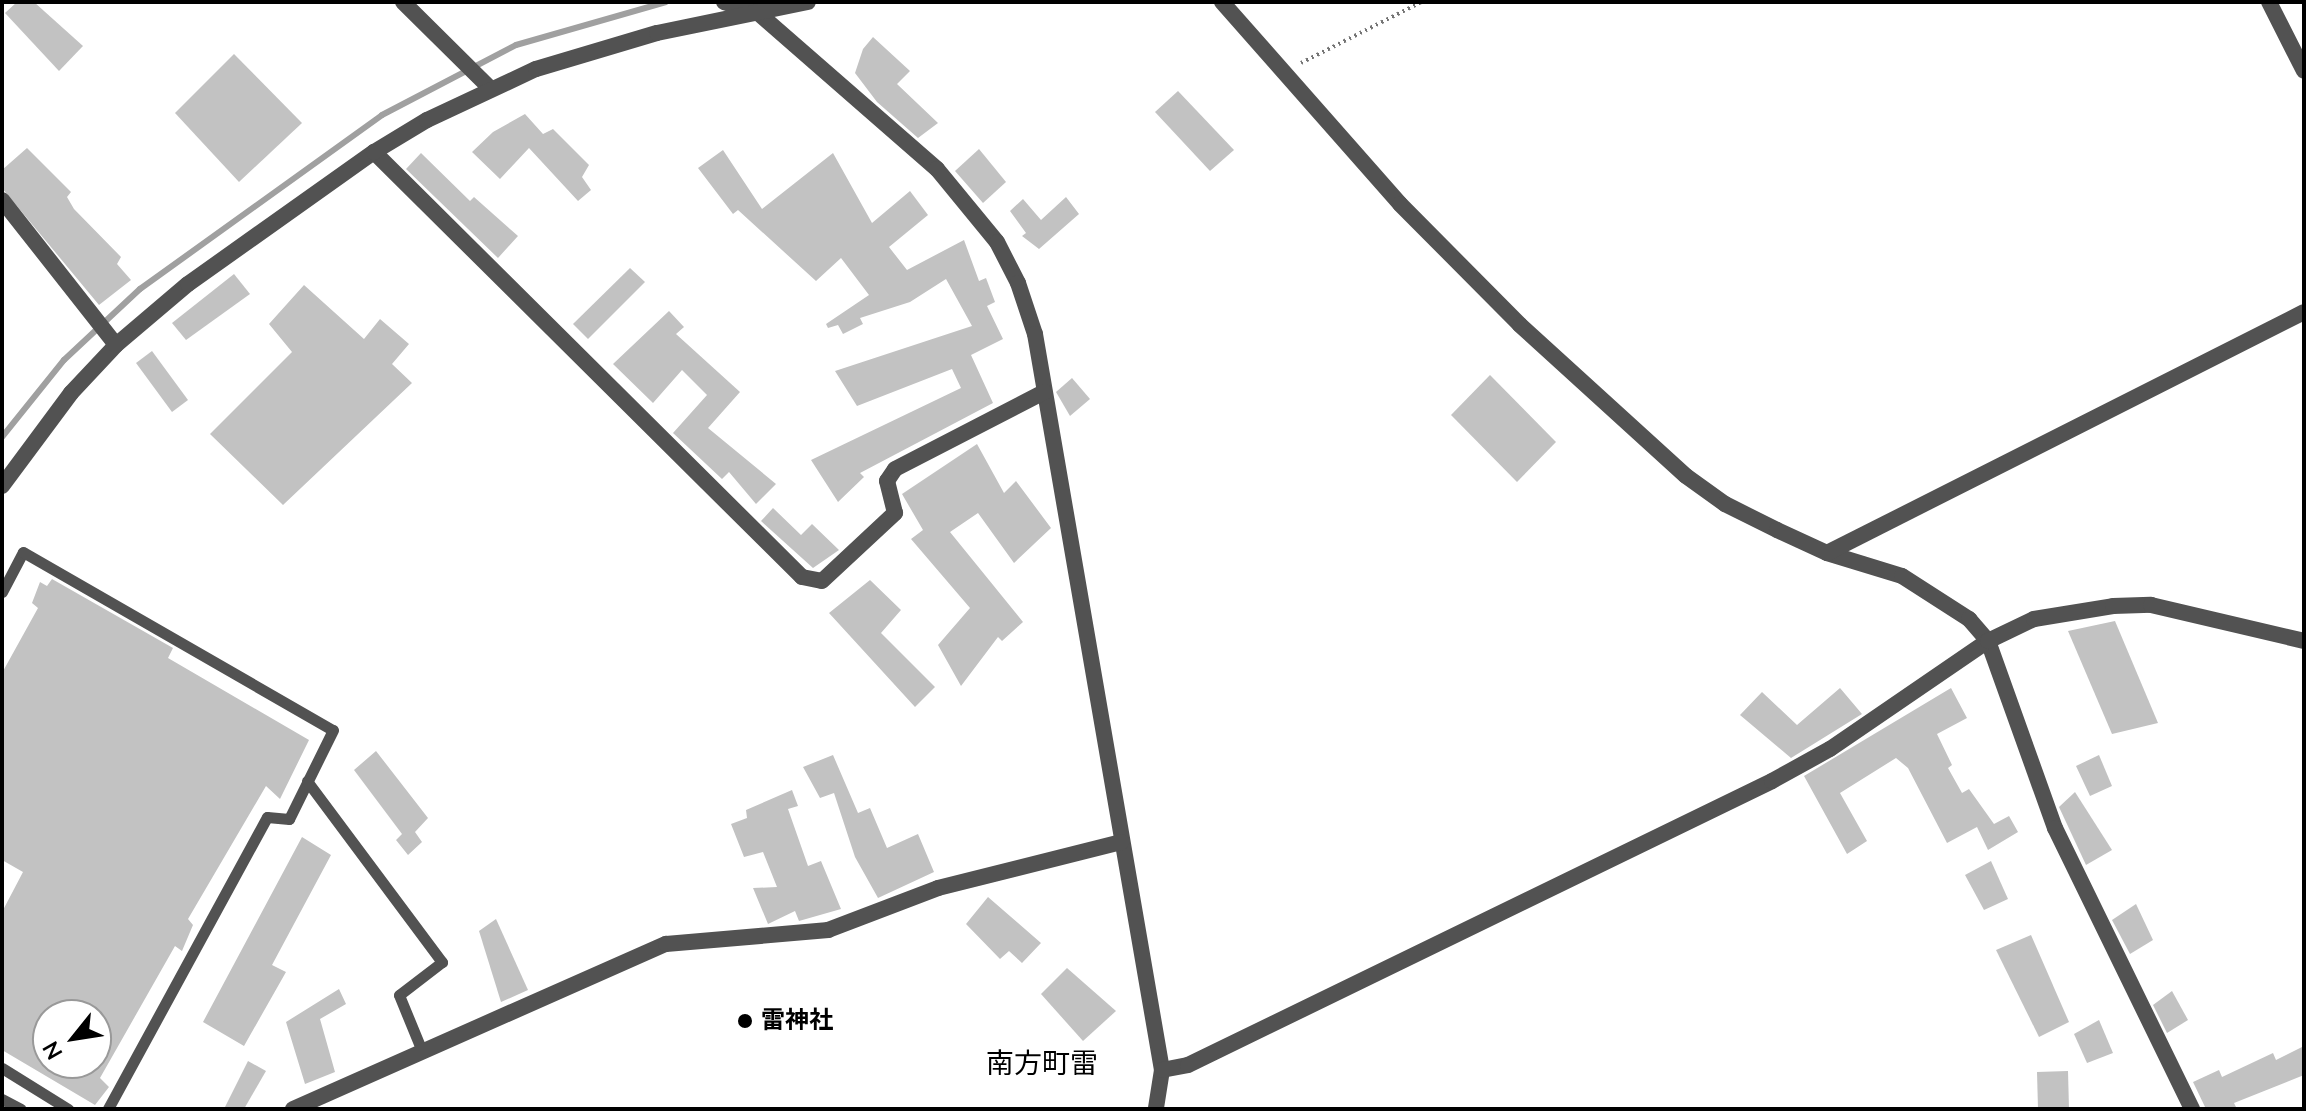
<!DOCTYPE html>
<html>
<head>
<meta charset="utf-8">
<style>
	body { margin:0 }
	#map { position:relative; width:2306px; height:1111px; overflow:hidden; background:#fff; font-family:"Nunito Sans","Noto Sans JP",sans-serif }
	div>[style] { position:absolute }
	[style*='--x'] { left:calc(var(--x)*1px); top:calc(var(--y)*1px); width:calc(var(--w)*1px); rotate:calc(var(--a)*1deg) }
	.stream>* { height:6px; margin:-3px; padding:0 3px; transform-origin:3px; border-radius:3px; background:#a0a0a0 }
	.building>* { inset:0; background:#c2c2c2 }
	.path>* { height:4px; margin-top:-2px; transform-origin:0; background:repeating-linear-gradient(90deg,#747474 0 2px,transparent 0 6px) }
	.service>* { height:11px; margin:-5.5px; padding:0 5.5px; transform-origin:5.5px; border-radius:5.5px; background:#525252 }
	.minor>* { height:16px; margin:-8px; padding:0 8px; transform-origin:8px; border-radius:8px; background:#525252 }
	.tertiary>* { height:16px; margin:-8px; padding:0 8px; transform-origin:8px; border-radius:8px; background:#525252 }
	.dots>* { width:22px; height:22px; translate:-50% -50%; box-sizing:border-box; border:4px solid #fff; border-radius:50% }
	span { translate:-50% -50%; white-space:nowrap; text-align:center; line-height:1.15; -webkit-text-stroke:6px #fff; paint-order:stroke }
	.poi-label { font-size:24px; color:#000; font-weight:700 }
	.left { translate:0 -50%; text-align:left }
	.quarter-label { font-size:28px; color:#000 }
	.frame { position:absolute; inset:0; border:4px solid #000; pointer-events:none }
	.north { position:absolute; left:32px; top:999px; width:80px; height:80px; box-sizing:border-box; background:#fff; border:2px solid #999; border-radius:50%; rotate:240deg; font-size:22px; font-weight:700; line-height:32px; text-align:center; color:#000 }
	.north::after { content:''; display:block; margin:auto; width:28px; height:36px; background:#000; clip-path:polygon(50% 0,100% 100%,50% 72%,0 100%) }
</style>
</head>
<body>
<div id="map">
	<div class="stream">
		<i style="--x:2;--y:437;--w:99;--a:-51.2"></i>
		<i style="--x:64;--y:360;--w:104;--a:-43.1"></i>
		<i style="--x:140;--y:289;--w:298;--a:-35.7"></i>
		<i style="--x:382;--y:115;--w:151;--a:-27.6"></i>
		<i style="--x:516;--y:45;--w:156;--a:-16"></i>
	</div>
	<div class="building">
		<i style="clip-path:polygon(17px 2px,34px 2px,83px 46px,59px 71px,5px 13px)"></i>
		<i style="clip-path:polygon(873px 37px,910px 71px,897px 84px,938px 123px,918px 138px,877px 102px,855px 73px,863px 49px)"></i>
		<i style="clip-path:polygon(234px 54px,302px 123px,239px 182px,175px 113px)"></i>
		<i style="clip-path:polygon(1178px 91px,1234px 150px,1210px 171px,1155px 112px)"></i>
		<i style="clip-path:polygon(525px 114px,543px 134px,553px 129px,589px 165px,582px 177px,591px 190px,578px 201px,529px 148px,500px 179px,472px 152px,493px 132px)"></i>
		<i style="clip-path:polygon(27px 148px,71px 192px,67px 197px,74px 209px,121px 257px,117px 264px,131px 280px,99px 305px,2px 188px,2px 170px)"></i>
		<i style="clip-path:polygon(979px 149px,1006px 182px,983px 203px,955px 171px)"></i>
		<i style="clip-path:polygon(723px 150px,762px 209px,833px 153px,872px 223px,910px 191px,928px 215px,889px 247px,907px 270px,964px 240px,979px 281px,986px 278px,995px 302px,987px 306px,1003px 339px,971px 355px,993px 403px,860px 473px,864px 477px,838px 502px,811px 460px,961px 388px,952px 369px,857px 406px,835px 371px,972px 326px,946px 279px,910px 302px,860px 318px,863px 324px,843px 334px,838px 325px,828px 328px,826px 324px,869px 295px,841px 258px,816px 281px,738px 210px,733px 214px,698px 168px)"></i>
		<i style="clip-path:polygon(421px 153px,470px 201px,474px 197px,518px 236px,498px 258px,406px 169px)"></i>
		<i style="clip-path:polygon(1066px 197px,1079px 214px,1039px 249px,1022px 236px,1026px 233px,1010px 211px,1023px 199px,1041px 220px)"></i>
		<i style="clip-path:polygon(630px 268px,645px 282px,588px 339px,573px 324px)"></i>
		<i style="clip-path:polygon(234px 274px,250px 294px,186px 340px,172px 323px)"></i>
		<i style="clip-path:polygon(304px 285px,364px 339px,380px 319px,409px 344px,392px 364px,412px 383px,283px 505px,210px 434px,292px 352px,269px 324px)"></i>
		<i style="clip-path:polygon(669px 311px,684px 327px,676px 334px,740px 392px,708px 428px,776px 484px,756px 504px,729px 472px,722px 479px,673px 433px,707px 395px,682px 370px,653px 403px,613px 364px)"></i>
		<i style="clip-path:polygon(152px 351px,188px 400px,172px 412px,136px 363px)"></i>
		<i style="clip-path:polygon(1490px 375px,1556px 442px,1517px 482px,1451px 415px)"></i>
		<i style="clip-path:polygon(1072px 378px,1090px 399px,1070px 416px,1056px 392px)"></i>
		<i style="clip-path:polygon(977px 444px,1004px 493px,1016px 481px,1051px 528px,1014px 563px,978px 513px,950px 532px,1023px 622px,1002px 641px,998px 637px,961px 686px,938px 645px,970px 608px,911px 539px,923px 530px,902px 494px)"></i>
		<i style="clip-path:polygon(773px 508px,801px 535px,812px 524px,839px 550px,813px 568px,761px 521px)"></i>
		<i style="clip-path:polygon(evenodd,52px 579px,173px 648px,168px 658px,309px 740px,280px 799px,266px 786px,188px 919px,193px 925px,182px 951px,175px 946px,100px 1078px,109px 1087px,95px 1105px,2px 1050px,2px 912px,23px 872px,2px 860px,2px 673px,38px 608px,32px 603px,40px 582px,47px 586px,52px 579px,48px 1015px,96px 1015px,96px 1063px,48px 1063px,48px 1015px)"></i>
		<i style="clip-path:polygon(870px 580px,901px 610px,881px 633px,935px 687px,915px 707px,829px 613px)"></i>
		<i style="clip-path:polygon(2115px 621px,2158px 723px,2112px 734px,2068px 631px)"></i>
		<i style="clip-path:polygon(1840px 688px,1862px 714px,1791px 758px,1740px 715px,1762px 692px,1797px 725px)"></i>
		<i style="clip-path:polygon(1951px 688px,1967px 718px,1937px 734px,1952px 765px,1948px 768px,1962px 793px,1969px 789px,1994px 824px,2009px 816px,2018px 832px,1988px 850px,1977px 827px,1947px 843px,1908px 768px,1896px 758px,1840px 793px,1867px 841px,1847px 854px,1804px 776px)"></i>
		<i style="clip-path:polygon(376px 751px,428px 818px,415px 832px,422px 842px,408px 855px,396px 840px,402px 834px,354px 770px)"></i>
		<i style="clip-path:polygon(833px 755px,858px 813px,870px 808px,887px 848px,918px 834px,934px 872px,878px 898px,855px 857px,834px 793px,820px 798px,803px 767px)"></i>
		<i style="clip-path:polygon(2099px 755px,2112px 786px,2090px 796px,2076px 766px)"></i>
		<i style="clip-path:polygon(792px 790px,798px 806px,788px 809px,808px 866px,821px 861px,841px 909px,799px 921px,795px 911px,768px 924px,753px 888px,777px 887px,763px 852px,744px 857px,731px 824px,747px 818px,746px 810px)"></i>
		<i style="clip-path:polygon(2075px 792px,2112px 850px,2086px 865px,2059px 807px)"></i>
		<i style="clip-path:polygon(302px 837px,331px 855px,272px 965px,286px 972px,244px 1046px,203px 1022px)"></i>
		<i style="clip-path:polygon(1991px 861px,2008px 899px,1984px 910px,1965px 875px)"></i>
		<i style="clip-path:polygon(988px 897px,1041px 943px,1022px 963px,1009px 951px,1000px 959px,966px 924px)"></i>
		<i style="clip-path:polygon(2136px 904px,2153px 940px,2130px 954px,2112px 920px)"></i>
		<i style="clip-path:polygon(496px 919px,528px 990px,501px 1002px,479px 931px)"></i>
		<i style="clip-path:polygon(2031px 935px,2069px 1022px,2039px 1037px,1996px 950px)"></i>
		<i style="clip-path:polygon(1067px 968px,1116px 1011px,1083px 1041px,1041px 994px)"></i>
		<i style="clip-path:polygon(339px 989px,346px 1004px,320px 1019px,335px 1072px,305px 1084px,286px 1022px)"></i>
		<i style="clip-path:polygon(2172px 991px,2188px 1020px,2167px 1033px,2153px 1005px)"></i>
		<i style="clip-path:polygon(2099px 1020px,2113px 1053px,2087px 1063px,2074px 1034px)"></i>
		<i style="clip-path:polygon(2304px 1046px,2304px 1075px,2234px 1103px,2237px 1109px,2206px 1109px,2193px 1082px,2219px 1070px,2222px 1077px,2273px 1053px,2276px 1060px)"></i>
		<i style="clip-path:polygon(248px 1061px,266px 1071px,244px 1109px,224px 1109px)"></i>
		<i style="clip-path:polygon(2068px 1071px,2069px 1109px,2038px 1109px,2037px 1072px)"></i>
	</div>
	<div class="path">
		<i style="--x:1301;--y:63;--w:135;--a:-26.9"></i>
	</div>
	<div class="service">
		<i style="--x:2;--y:592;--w:45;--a:-62.3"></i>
		<i style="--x:23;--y:552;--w:357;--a:29.9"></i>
		<i style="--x:333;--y:730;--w:99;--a:116.3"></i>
		<i style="--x:289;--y:819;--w:22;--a:-175"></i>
		<i style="--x:267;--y:817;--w:332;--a:118.6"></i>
		<i style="--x:307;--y:781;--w:226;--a:53.3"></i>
		<i style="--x:442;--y:962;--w:54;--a:142.5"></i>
		<i style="--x:399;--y:995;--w:61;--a:67.7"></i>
		<i style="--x:2;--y:1068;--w:78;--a:31.8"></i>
		<i style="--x:2;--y:1099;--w:21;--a:28"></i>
	</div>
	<div class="minor">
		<i style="--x:403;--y:2;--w:122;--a:44.7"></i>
		<i style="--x:724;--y:2;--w:34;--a:17"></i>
		<i style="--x:757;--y:12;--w:239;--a:41.1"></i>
		<i style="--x:937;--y:169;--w:94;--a:50.6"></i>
		<i style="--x:997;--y:242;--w:46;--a:62.9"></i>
		<i style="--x:1018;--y:283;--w:54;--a:71.6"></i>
		<i style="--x:1035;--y:334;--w:747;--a:80.21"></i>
		<i style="--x:1162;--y:1070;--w:39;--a:99"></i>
		<i style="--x:1222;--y:2;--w:269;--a:48.6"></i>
		<i style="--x:1400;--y:204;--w:170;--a:45.2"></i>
		<i style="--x:1520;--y:325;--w:224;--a:42.3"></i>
		<i style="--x:1686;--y:476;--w:48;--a:35.7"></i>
		<i style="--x:1725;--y:504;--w:58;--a:26.6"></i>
		<i style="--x:1777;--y:530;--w:55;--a:24.7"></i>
		<i style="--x:1827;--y:553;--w:78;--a:17"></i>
		<i style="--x:1902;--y:576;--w:80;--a:32.7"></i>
		<i style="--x:1969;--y:619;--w:29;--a:49"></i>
		<i style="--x:1988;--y:641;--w:199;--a:70.3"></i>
		<i style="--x:2055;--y:828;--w:313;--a:64"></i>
		<i style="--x:2269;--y:2;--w:77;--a:63.1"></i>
		<i style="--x:374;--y:152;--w:603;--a:44.8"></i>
		<i style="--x:802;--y:577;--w:20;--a:11"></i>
		<i style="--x:822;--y:581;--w:100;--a:-43"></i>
		<i style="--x:895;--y:513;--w:33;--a:-104"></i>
		<i style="--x:887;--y:481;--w:14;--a:-56"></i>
		<i style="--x:895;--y:469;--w:168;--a:-27.3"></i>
		<i style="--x:2;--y:200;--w:184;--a:51.8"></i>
		<i style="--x:1827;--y:553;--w:534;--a:-26.8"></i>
		<i style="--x:1162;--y:1070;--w:26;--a:-11"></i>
		<i style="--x:1188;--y:1065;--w:649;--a:-25.93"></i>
		<i style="--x:1772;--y:781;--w:66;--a:-28.9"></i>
		<i style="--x:1830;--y:749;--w:191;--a:-34.4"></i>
		<i style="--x:1988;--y:641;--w:51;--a:-25.6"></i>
		<i style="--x:2034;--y:619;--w:80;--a:-9.3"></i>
		<i style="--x:2113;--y:606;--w:38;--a:-2"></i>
		<i style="--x:2151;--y:605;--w:157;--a:13.2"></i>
		<i style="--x:293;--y:1109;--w:408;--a:-23.9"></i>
		<i style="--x:666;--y:944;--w:163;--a:-4.9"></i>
		<i style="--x:828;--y:930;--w:118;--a:-20.9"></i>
		<i style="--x:938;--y:888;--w:189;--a:-14.1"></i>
	</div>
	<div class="tertiary">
		<i style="--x:2;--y:486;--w:116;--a:-53.4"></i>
		<i style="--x:71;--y:393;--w:66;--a:-46.8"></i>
		<i style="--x:116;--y:345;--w:94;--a:-40.3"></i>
		<i style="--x:188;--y:284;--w:228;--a:-35.4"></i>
		<i style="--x:374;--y:152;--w:62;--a:-31.1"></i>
		<i style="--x:427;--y:120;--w:120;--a:-25.1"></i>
		<i style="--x:536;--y:69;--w:126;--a:-16.6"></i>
		<i style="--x:657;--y:33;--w:154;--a:-11.6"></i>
	</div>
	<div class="dots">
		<i style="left:745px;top:1021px;background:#000"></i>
	</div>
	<div class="poi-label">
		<span class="left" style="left:761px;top:1021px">雷神社</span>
	</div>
	<div class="quarter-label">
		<span style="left:1042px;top:1064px">南方町雷</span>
	</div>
	<div class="frame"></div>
	<div class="north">N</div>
</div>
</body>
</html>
